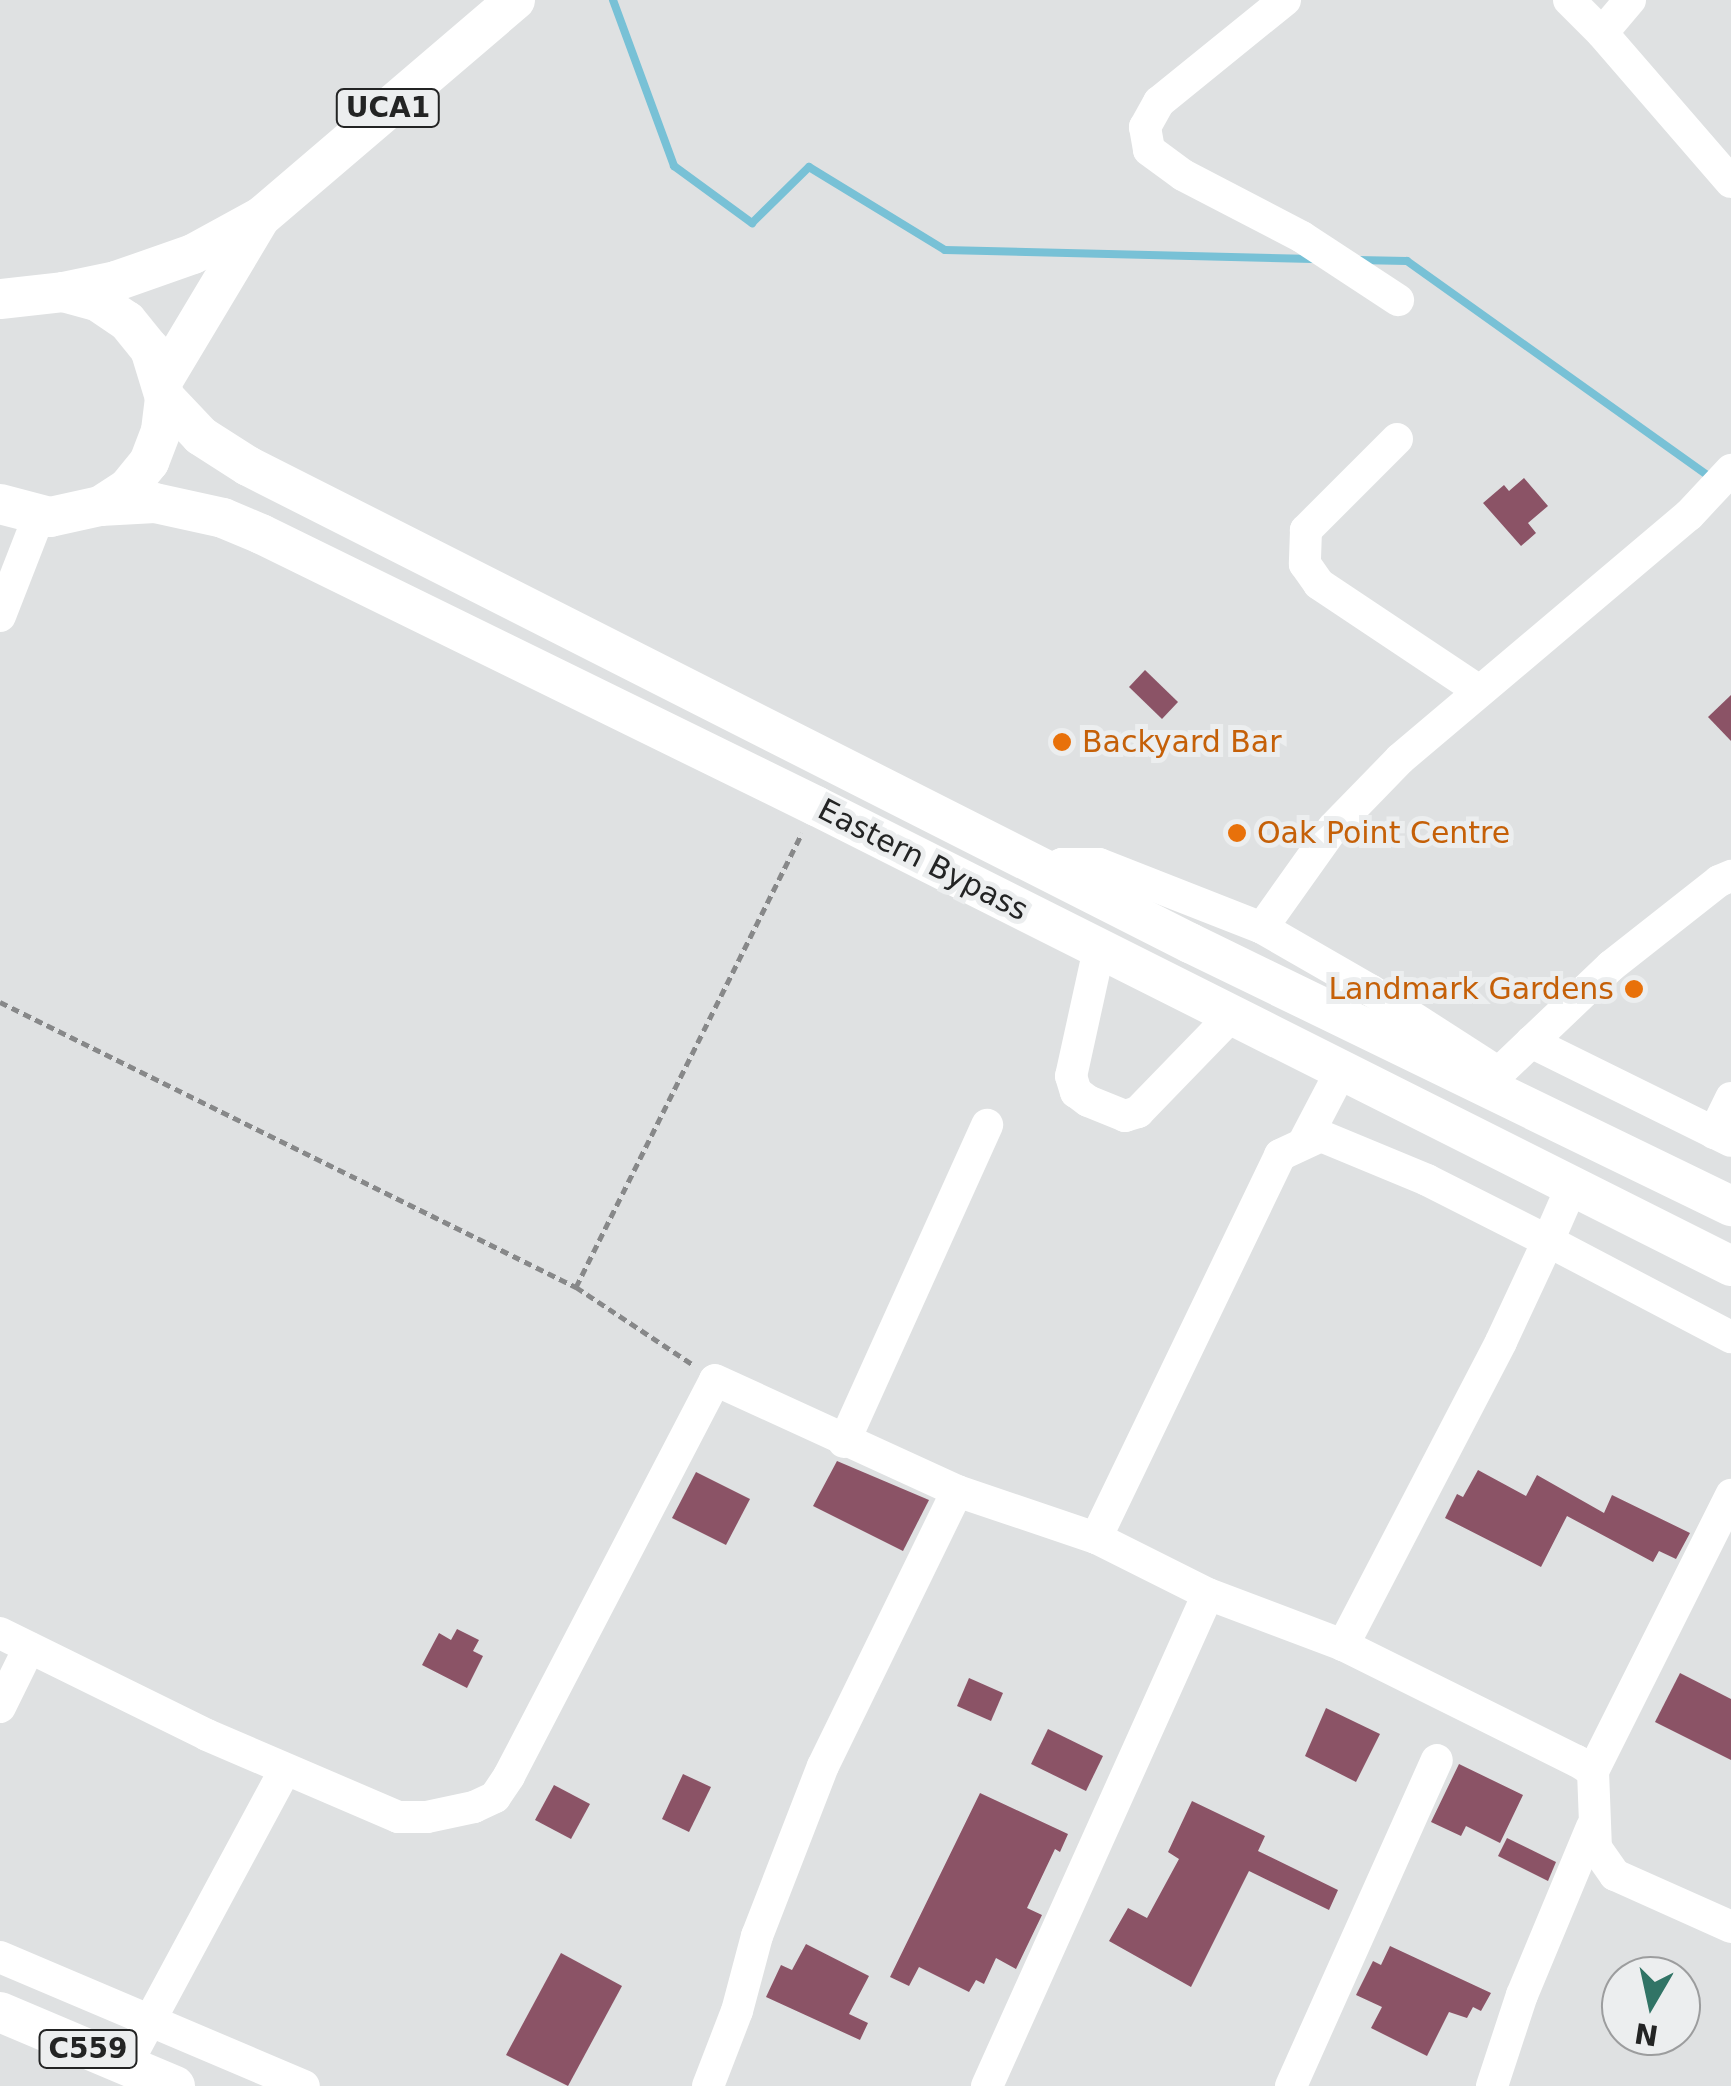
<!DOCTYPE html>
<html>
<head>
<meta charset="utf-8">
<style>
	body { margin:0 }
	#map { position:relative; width:1731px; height:2086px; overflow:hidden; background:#dfe1e2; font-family:"DejaVu Sans",sans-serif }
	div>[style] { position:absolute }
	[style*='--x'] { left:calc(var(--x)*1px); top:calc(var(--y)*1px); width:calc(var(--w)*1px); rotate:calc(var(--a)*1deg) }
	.stream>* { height:8px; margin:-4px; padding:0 4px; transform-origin:4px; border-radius:4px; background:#78c1d6 }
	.building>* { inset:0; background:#8b5366 }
	.path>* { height:5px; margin-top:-2.5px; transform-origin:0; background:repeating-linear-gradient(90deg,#878889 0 8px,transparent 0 13px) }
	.minor>* { height:32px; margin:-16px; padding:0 16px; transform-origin:16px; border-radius:16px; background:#fff }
	.major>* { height:40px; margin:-20px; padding:0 20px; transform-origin:20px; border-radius:20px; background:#fff }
	.dots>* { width:28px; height:28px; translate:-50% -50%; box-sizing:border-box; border:5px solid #eceeef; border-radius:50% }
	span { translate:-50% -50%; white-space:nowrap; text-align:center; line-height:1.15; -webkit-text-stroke:10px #eceeef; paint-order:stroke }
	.shield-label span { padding:2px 8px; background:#eceeef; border:2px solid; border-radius:8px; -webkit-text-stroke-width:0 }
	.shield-label { font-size:28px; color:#232424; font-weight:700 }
	.food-label { font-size:30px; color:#c56008 }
	.left { translate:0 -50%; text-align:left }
	.right { translate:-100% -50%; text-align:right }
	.street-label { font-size:30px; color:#232424 }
	.north { position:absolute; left:1601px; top:1956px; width:100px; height:100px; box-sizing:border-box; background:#eceeef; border:2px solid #9c9d9e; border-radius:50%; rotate:189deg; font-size:28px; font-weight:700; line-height:40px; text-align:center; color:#232424 }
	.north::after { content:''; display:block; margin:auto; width:35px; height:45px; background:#317466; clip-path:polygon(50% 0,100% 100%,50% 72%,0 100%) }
</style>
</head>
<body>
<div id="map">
	<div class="stream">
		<i style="--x:613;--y:0;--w:177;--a:69.8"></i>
		<i style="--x:674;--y:166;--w:97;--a:36.2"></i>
		<i style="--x:752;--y:223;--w:80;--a:-44.5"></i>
		<i style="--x:809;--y:167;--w:159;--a:31.4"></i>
		<i style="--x:945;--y:250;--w:368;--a:1.4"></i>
		<i style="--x:1357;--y:260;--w:50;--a:1.1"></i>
		<i style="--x:1407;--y:261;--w:376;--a:35.5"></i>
	</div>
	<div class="building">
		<i style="clip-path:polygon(1524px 478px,1548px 506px,1528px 523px,1536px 533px,1521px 546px,1483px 503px,1504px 485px,1509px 491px)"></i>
		<i style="clip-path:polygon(1145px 670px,1178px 702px,1162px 719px,1129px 687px)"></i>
		<i style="clip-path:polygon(1731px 695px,1731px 741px,1708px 717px)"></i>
		<i style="clip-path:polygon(837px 1461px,929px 1500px,903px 1551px,813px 1506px)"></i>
		<i style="clip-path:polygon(1478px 1470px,1526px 1496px,1537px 1475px,1604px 1513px,1612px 1495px,1690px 1533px,1676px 1559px,1659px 1551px,1653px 1562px,1567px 1516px,1541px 1567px,1445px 1518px,1457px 1494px,1463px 1497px)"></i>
		<i style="clip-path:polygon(696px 1472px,750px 1499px,726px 1545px,672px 1518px)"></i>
		<i style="clip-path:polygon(457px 1629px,479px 1640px,473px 1651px,483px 1656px,467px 1688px,422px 1665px,439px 1633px,451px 1640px)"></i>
		<i style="clip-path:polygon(1680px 1673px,1731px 1699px,1731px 1760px,1655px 1722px)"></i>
		<i style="clip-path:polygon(969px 1678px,1003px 1693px,991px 1721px,957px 1706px)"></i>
		<i style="clip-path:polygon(1326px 1708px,1380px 1734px,1356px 1782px,1305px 1756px)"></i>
		<i style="clip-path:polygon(1048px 1729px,1103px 1756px,1086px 1791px,1031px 1764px)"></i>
		<i style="clip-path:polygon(1459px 1764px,1523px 1795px,1500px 1843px,1466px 1826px,1461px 1836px,1431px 1822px)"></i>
		<i style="clip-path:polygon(683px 1774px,711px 1787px,689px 1832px,662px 1819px)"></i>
		<i style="clip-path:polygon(554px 1785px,590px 1804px,571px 1839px,535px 1820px)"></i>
		<i style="clip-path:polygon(980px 1793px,1068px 1834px,1060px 1852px,1055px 1849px,1027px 1908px,1042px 1915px,1016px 1969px,996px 1958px,984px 1984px,976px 1980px,969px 1992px,919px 1967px,909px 1986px,890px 1977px)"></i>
		<i style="clip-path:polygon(1192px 1801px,1265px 1836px,1258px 1851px,1338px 1890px,1329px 1910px,1249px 1871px,1191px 1987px,1109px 1941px,1128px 1908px,1147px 1918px,1179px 1859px,1168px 1852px)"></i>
		<i style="clip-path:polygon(1507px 1838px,1556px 1862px,1548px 1881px,1498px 1856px)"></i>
		<i style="clip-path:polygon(806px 1944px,869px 1976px,849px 2014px,868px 2023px,860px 2040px,766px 1997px,781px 1965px,792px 1970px)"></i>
		<i style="clip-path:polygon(1390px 1946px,1491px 1993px,1481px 2011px,1473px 2007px,1467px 2018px,1449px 2012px,1427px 2056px,1371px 2028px,1382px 2007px,1356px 1995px,1373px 1961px,1381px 1965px)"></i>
		<i style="clip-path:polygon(561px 1953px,622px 1986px,568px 2086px,506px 2055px)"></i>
	</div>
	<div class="path">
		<i style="--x:0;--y:1002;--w:643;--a:26.33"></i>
		<i style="--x:576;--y:1287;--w:139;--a:33.6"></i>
		<i style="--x:576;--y:1287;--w:507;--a:-63.54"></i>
	</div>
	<div class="minor">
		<i style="--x:1285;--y:0;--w:162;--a:141"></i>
		<i style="--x:1159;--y:102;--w:29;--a:119"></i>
		<i style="--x:1145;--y:127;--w:23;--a:80"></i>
		<i style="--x:1149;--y:150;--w:42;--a:36.3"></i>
		<i style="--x:1183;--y:175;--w:134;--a:27.5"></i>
		<i style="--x:1302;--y:237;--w:115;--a:33.3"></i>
		<i style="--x:1569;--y:0;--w:47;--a:45"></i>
		<i style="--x:1630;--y:0;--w:43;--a:130.3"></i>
		<i style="--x:1602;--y:33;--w:197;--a:49.1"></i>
		<i style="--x:1397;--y:439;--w:129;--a:135"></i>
		<i style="--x:1306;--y:530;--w:34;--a:92"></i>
		<i style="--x:1305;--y:564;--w:24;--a:55"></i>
		<i style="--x:1319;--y:584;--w:191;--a:33.7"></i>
		<i style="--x:0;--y:616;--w:107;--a:-68.7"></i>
		<i style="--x:1046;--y:871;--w:17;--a:-24"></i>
		<i style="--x:1062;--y:864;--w:37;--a:0"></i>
		<i style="--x:1099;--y:864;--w:175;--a:21.4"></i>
		<i style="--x:1099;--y:949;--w:130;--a:102.4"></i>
		<i style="--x:1071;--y:1076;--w:17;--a:73"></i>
		<i style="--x:1076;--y:1092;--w:15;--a:37"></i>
		<i style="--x:1088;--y:1101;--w:40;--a:22"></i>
		<i style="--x:1125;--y:1116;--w:14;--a:-17"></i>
		<i style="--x:1138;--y:1112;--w:134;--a:-45.9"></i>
		<i style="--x:1531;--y:1042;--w:223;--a:26.3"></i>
		<i style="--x:1499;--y:1073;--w:153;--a:-147.2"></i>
		<i style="--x:1370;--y:990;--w:125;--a:-150.1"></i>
		<i style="--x:1262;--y:928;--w:123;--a:-54.6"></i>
		<i style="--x:1333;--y:828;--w:96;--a:-45.8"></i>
		<i style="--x:1400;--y:759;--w:378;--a:-40.2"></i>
		<i style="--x:1689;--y:515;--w:62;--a:-47"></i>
		<i style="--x:1485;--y:1086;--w:174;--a:-43.6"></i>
		<i style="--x:1611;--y:966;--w:137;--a:-38.2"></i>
		<i style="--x:1719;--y:881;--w:13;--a:-23"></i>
		<i style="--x:1714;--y:1133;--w:39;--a:-64"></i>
		<i style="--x:1305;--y:1140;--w:78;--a:-62.4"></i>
		<i style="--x:1572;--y:1186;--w:60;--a:113.6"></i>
		<i style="--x:1548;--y:1241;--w:207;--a:27.7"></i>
		<i style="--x:844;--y:1442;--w:348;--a:-65.7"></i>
		<i style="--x:1208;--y:1594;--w:144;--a:20.7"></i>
		<i style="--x:1343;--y:1645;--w:261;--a:26.4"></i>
		<i style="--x:1577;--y:1761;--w:19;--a:32"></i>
		<i style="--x:1593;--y:1771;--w:77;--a:87.8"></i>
		<i style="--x:1596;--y:1848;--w:33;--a:55"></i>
		<i style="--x:1615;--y:1875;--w:127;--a:24.1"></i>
		<i style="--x:0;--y:1633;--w:231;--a:26.2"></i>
		<i style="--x:207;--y:1735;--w:208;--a:23.2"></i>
		<i style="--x:398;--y:1817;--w:29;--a:0"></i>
		<i style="--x:427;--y:1817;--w:48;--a:-12"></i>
		<i style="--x:474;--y:1807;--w:23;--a:-25"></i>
		<i style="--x:495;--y:1797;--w:25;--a:-56"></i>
		<i style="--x:509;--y:1776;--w:446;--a:-62.5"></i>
		<i style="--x:715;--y:1380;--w:266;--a:24.6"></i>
		<i style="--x:957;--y:1491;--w:147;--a:18.7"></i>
		<i style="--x:1096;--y:1538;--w:425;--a:-64.3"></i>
		<i style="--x:1280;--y:1155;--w:45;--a:-24.9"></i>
		<i style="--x:1321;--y:1136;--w:115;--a:22.5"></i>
		<i style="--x:1427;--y:1180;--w:136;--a:26.8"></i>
		<i style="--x:1548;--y:1241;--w:111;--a:115"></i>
		<i style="--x:1501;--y:1342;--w:342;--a:117.5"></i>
		<i style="--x:0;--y:1707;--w:66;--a:-63.8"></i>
		<i style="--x:1593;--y:1771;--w:309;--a:-63.4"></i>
		<i style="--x:0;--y:1957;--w:330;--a:23"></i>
		<i style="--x:126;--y:2065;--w:335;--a:-61.7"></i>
		<i style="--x:708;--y:2086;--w:80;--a:-68.9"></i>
		<i style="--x:737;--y:2011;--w:78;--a:-75.1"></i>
		<i style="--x:757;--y:1936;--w:182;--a:-68.8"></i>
		<i style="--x:823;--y:1766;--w:306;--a:-64"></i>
		<i style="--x:987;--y:2086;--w:539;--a:-65.81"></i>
		<i style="--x:1208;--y:1594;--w:125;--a:-153.4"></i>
		<i style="--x:1291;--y:2086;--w:357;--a:-65.9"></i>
		<i style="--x:1492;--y:2086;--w:96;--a:-71.8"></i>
		<i style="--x:1522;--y:1995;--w:182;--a:-67.4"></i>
	</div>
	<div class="major">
		<i style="--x:63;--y:292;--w:54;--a:-11.7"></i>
		<i style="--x:116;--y:281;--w:82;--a:-19.3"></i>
		<i style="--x:193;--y:254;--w:77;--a:-28.6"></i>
		<i style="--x:261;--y:217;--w:334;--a:-40.5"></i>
		<i style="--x:0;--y:299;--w:63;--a:-6.3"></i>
		<i style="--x:63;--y:292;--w:35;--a:15"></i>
		<i style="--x:97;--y:301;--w:36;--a:34"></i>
		<i style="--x:127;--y:321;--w:36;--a:51"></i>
		<i style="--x:150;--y:349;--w:51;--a:73"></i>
		<i style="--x:165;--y:398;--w:33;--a:97"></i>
		<i style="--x:161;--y:431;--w:33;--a:111"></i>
		<i style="--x:149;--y:462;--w:33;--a:129"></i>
		<i style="--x:128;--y:488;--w:33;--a:147"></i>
		<i style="--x:100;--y:506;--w:51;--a:167.6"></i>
		<i style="--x:50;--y:517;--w:52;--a:-165.4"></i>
		<i style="--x:162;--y:382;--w:189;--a:-59.1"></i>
		<i style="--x:165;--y:398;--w:52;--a:46.5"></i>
		<i style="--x:201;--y:436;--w:56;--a:32.6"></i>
		<i style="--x:248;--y:466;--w:1056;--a:26.86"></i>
		<i style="--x:1190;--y:943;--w:602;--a:25.93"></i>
		<i style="--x:100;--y:506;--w:55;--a:-3.1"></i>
		<i style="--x:155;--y:503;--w:70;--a:12.4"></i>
		<i style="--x:223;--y:518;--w:41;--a:22.8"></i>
		<i style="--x:261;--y:534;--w:618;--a:26.11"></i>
		<i style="--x:816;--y:806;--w:1024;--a:26.69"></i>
		<i style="--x:0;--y:2012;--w:190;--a:22.9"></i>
	</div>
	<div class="dots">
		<i style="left:1062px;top:742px;background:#e8710a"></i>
		<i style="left:1237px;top:833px;background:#e8710a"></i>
		<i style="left:1634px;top:989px;background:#e8710a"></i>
	</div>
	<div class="shield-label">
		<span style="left:388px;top:108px">UCA1</span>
		<span style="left:88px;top:2049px">C559</span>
	</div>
	<div class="food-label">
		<span class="left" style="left:1082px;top:742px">Backyard Bar</span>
		<span class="left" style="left:1257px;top:833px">Oak Point Centre</span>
		<span class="right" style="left:1614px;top:989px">Landmark Gardens</span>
	</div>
	<div class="street-label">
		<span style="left:923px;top:860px;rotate:27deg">Eastern Bypass</span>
	</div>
	<div class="north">N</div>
</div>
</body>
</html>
